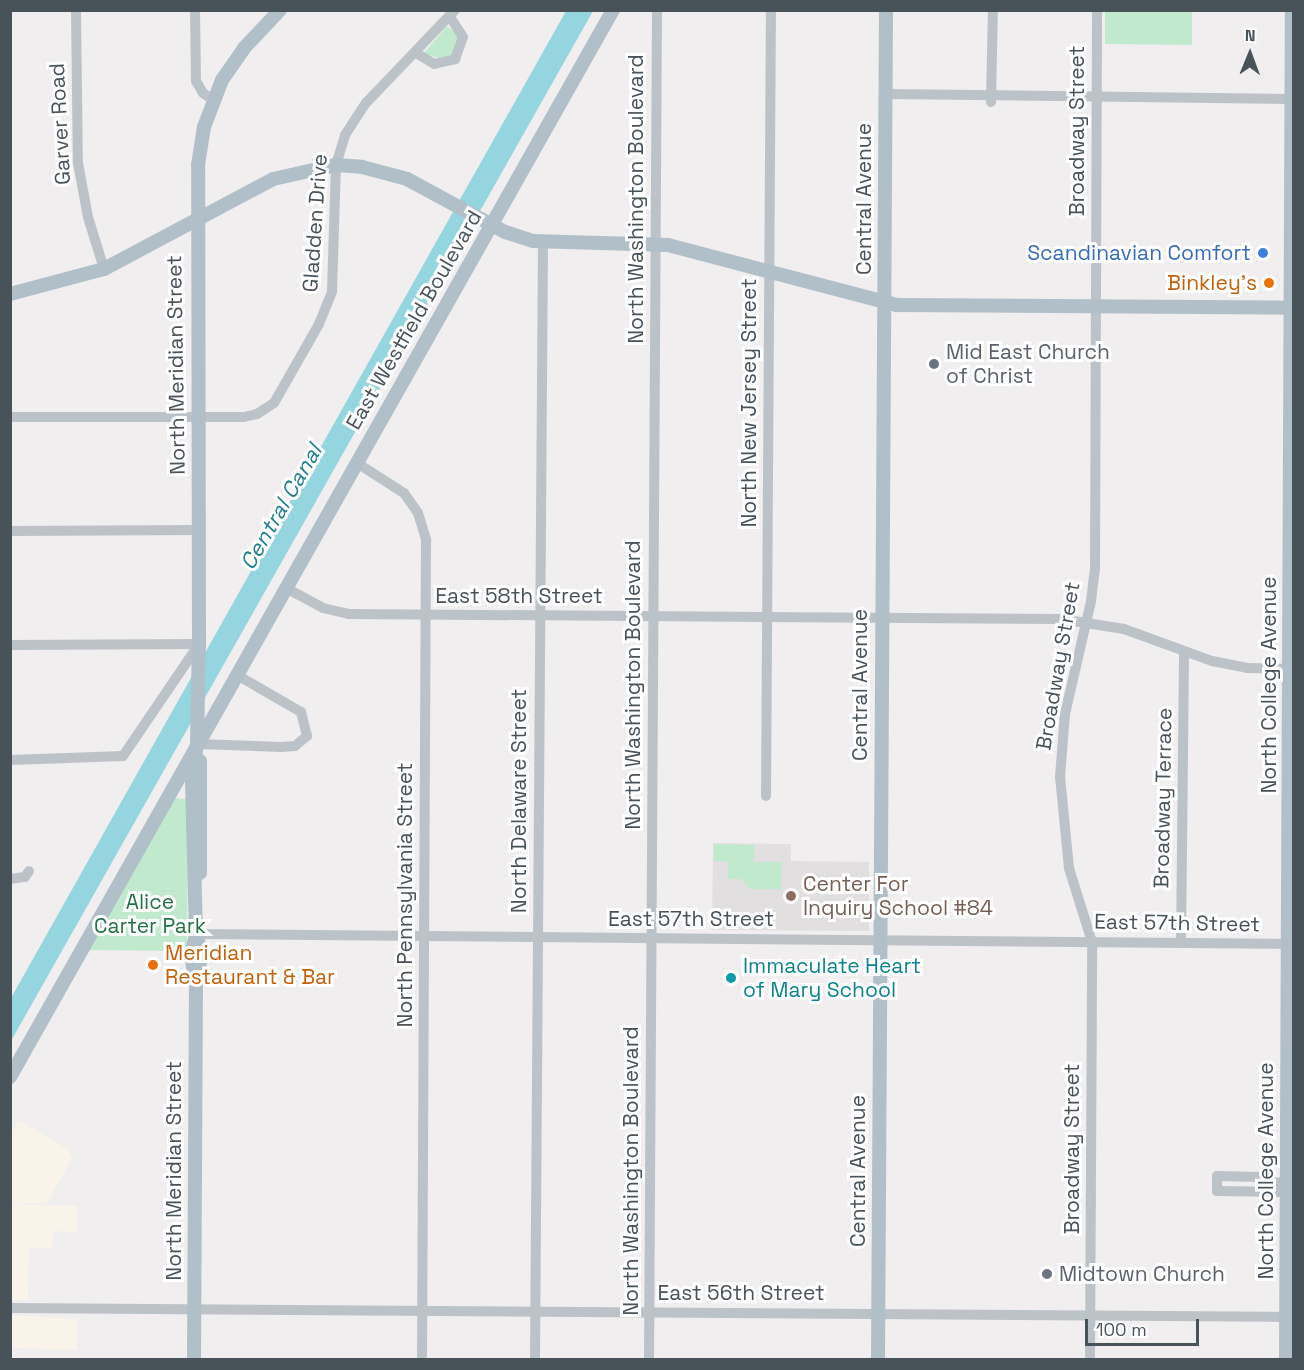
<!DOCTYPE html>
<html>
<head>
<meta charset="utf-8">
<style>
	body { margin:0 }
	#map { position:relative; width:1304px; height:1370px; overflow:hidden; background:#f0eeee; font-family:"Space Grotesk",sans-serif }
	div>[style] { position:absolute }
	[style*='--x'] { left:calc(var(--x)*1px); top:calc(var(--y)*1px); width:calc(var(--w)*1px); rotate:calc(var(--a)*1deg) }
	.commercial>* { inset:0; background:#f9f3e9 }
	.education>* { inset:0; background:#e1dfdf }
	.green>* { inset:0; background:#c1e9ce }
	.water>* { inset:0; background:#94d5e0 }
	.minor>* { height:10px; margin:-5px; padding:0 5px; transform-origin:5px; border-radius:5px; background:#bbc3c9 }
	.major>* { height:14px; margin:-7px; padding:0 7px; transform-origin:7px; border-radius:7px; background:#b1bfc9 }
	.dots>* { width:16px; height:16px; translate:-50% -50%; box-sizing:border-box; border:3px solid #fff; border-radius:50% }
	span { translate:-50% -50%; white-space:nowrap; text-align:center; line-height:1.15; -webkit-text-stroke:6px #fff; paint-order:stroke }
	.street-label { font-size:21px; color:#485259 }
	.shop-label { font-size:21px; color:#366cbe }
	.right { translate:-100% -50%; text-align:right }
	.food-label { font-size:21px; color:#c56008 }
	.left { translate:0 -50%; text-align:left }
	.worship-label { font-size:21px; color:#5b616d }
	.education-label { font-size:21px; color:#785e54 }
	.park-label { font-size:21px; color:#227144 }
	.culture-label { font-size:21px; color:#0d838f }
	.water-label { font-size:22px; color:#1d7f8f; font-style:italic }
	.frame { position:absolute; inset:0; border:12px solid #485259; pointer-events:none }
	.north { position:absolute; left:1220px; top:24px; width:60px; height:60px; -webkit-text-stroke:4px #fff; paint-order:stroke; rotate:1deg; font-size:16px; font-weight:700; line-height:24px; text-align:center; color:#485259 }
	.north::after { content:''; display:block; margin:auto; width:21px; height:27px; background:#485259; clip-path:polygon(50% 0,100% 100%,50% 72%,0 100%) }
	.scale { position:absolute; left:1085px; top:1319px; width:114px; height:27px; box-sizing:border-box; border:3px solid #485259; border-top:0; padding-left:8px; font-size:18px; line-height:21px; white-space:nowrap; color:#485259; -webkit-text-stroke:4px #fff; paint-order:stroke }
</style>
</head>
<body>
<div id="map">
	<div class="commercial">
		<i style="clip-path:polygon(18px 1120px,68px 1149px,72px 1159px,48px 1201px,42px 1203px,11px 1203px,11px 1134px)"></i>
		<i style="clip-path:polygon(11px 1204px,77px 1206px,77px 1232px,53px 1231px,52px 1248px,29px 1248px,28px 1301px,11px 1300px)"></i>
		<i style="clip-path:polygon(11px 1315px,77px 1319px,77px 1350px,11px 1348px)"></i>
	</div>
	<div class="education">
		<i style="clip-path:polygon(713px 843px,791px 844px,791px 861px,869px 862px,869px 931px,712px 930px)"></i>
	</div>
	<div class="green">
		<i style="clip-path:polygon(1105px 11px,1192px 11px,1192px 45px,1105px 44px)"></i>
		<i style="clip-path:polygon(447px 26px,458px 35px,453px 54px,441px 59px,424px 53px)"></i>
		<i style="clip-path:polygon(174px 798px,188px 799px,187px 951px,86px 950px)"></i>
		<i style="clip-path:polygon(714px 844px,754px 845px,754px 862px,782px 862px,781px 889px,750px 889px,741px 879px,728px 879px,728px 862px,714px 861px)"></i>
	</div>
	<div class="water">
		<i style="clip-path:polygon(566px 11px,593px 11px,11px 1041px,11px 998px)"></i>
	</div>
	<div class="minor">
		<i style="--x:76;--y:10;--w:153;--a:89.3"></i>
		<i style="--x:78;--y:163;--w:55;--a:79.5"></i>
		<i style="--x:88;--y:217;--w:54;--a:72.9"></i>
		<i style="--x:195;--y:10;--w:71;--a:89.2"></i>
		<i style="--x:196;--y:81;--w:14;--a:60"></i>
		<i style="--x:203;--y:93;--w:12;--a:35"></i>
		<i style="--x:416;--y:53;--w:21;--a:31"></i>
		<i style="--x:434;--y:64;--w:22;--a:-13"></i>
		<i style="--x:455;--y:59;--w:23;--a:-70"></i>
		<i style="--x:463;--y:37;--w:24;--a:-123"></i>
		<i style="--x:886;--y:94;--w:406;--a:0.7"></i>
		<i style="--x:991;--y:102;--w:92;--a:-88.8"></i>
		<i style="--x:10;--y:417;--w:234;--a:0"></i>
		<i style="--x:244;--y:417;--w:13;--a:-13"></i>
		<i style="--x:257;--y:414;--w:20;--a:-33"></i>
		<i style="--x:274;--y:403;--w:91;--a:-60.3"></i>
		<i style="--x:319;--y:324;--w:35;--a:-68"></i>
		<i style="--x:332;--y:291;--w:126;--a:-88.2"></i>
		<i style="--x:336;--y:165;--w:31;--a:-73"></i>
		<i style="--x:345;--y:135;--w:38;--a:-57"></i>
		<i style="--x:366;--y:103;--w:129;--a:-46.3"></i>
		<i style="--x:357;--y:463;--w:56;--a:32.6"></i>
		<i style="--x:404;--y:493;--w:24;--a:55"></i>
		<i style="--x:418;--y:513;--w:28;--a:73"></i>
		<i style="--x:426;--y:540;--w:820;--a:90.28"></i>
		<i style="--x:10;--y:531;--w:189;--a:-0.3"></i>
		<i style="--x:286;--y:588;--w:42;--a:28.4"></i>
		<i style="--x:323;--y:608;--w:26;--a:13"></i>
		<i style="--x:348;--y:614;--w:713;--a:0.4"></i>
		<i style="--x:1061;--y:619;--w:64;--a:9"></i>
		<i style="--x:1124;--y:629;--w:94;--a:20"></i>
		<i style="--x:1212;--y:661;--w:36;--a:11"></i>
		<i style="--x:1247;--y:668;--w:43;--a:1.3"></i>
		<i style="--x:10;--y:645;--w:189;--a:-0.3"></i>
		<i style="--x:197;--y:744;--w:84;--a:2"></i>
		<i style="--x:281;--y:747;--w:14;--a:-4"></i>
		<i style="--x:295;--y:746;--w:16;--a:-40"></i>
		<i style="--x:307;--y:736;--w:25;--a:-104"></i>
		<i style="--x:301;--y:712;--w:74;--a:-150"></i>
		<i style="--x:10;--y:760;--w:113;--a:-2"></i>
		<i style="--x:123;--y:756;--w:135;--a:-55.8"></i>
		<i style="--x:766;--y:796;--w:786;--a:-89.64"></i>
		<i style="--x:10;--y:879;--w:15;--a:-8"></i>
		<i style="--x:25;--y:877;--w:7;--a:-56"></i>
		<i style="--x:196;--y:934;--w:1097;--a:0.52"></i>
		<i style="--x:1181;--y:943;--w:290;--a:-89.4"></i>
		<i style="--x:1287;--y:1192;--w:70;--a:-179.2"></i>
		<i style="--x:1217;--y:1191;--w:15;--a:-90"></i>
		<i style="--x:1217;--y:1176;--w:44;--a:1.3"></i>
		<i style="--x:1261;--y:1177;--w:9;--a:32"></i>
		<i style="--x:1269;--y:1182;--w:18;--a:3"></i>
		<i style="--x:10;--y:1308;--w:1277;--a:0.4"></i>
		<i style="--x:535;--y:1360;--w:1117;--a:-89.59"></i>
		<i style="--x:649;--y:1360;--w:1350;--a:-89.66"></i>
		<i style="--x:1090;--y:1360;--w:418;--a:-89.7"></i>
		<i style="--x:1092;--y:942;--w:77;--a:-107.3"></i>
		<i style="--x:1069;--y:868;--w:91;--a:-95.6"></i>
		<i style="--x:1060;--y:777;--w:63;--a:-85.5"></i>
		<i style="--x:1065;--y:714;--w:116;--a:-77"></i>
		<i style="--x:1091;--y:601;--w:35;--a:-83"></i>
		<i style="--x:1095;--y:566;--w:556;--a:-89.79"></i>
	</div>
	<div class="major">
		<i style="--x:10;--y:294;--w:97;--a:-14.9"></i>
		<i style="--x:104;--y:269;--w:191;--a:-28"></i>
		<i style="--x:273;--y:179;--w:65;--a:-12.5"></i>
		<i style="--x:336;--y:165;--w:26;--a:4"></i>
		<i style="--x:362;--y:167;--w:47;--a:14.9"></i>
		<i style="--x:407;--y:179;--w:111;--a:28.4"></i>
		<i style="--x:505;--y:232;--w:29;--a:18"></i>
		<i style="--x:533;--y:241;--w:135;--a:1.7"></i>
		<i style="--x:668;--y:245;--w:237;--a:14.7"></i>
		<i style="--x:897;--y:305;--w:397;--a:0.4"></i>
		<i style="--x:200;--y:761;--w:112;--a:90"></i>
		<i style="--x:196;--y:935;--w:20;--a:72"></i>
		<i style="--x:202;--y:954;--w:28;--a:103"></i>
		<i style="--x:10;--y:1077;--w:1226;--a:-60.53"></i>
		<i style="--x:194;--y:1360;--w:377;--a:-89.7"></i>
		<i style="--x:196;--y:983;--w:27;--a:-100"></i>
		<i style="--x:191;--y:956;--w:22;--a:-77"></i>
		<i style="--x:196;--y:935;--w:152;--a:-91.5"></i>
		<i style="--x:192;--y:783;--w:39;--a:-83"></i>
		<i style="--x:197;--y:744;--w:100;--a:-88.9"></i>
		<i style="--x:199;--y:644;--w:479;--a:-90.1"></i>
		<i style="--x:198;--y:165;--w:38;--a:-81"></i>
		<i style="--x:204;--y:127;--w:50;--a:-69"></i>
		<i style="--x:222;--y:80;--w:39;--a:-55"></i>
		<i style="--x:244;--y:48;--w:52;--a:-46.5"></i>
		<i style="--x:878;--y:1360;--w:1350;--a:-89.66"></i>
		<i style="--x:1286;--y:1360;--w:1350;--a:-89.75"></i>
	</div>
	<div class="dots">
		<i style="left:1263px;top:253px;background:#3f7fe0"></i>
		<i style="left:1269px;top:283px;background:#e8710a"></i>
		<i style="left:934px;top:364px;background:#6b7280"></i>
		<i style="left:791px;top:896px;background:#8d6e63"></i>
		<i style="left:153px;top:965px;background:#e8710a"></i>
		<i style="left:731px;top:978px;background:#0f9aa8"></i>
		<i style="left:1047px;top:1274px;background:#6b7280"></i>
	</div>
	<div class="street-label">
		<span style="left:60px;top:124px;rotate:-93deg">Garver Road</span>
		<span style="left:1077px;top:131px;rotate:-90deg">Broadway Street</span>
		<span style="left:636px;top:199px;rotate:-90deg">North Washington Boulevard</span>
		<span style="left:864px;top:199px;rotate:-90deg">Central Avenue</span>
		<span style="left:315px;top:223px;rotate:-86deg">Gladden Drive</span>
		<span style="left:414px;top:320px;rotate:-60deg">East Westfield Boulevard</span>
		<span style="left:176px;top:365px;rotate:-91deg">North Meridian Street</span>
		<span style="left:749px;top:403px;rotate:-90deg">North New Jersey Street</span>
		<span style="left:519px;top:596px">East 58th Street</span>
		<span style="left:1058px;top:666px;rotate:-80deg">Broadway Street</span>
		<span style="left:633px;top:685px;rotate:-90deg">North Washington Boulevard</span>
		<span style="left:860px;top:685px;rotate:-90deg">Central Avenue</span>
		<span style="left:1269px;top:685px;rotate:-90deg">North College Avenue</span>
		<span style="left:1163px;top:798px;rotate:-89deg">Broadway Terrace</span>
		<span style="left:519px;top:801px;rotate:-90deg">North Delaware Street</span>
		<span style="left:405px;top:895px;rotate:-90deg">North Pennsylvania Street</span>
		<span style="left:691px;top:919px">East 57th Street</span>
		<span style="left:1177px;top:923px;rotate:1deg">East 57th Street</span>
		<span style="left:1072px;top:1149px;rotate:-90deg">Broadway Street</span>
		<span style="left:174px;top:1171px;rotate:-90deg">North Meridian Street</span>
		<span style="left:631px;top:1171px;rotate:-90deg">North Washington Boulevard</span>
		<span style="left:858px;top:1171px;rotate:-90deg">Central Avenue</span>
		<span style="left:1266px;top:1171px;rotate:-90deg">North College Avenue</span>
		<span style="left:741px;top:1293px">East 56th Street</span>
	</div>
	<div class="shop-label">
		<span class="right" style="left:1251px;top:253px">Scandinavian Comfort</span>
	</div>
	<div class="food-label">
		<span class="right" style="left:1257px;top:283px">Binkley's</span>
		<span class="left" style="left:165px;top:965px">Meridian<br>Restaurant &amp; Bar</span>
	</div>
	<div class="worship-label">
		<span class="left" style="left:946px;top:364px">Mid East Church<br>of Christ</span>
		<span class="left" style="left:1059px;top:1274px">Midtown Church</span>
	</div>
	<div class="education-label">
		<span class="left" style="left:803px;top:896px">Center For<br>Inquiry School #84</span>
	</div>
	<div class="park-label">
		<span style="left:150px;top:914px">Alice<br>Carter Park</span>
	</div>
	<div class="culture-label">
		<span class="left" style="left:743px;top:978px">Immaculate Heart<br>of Mary School</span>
	</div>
	<div class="water-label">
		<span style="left:281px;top:507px;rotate:-60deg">Central Canal</span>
	</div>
	<div class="frame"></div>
	<div class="north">N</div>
	<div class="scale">100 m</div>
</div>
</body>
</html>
